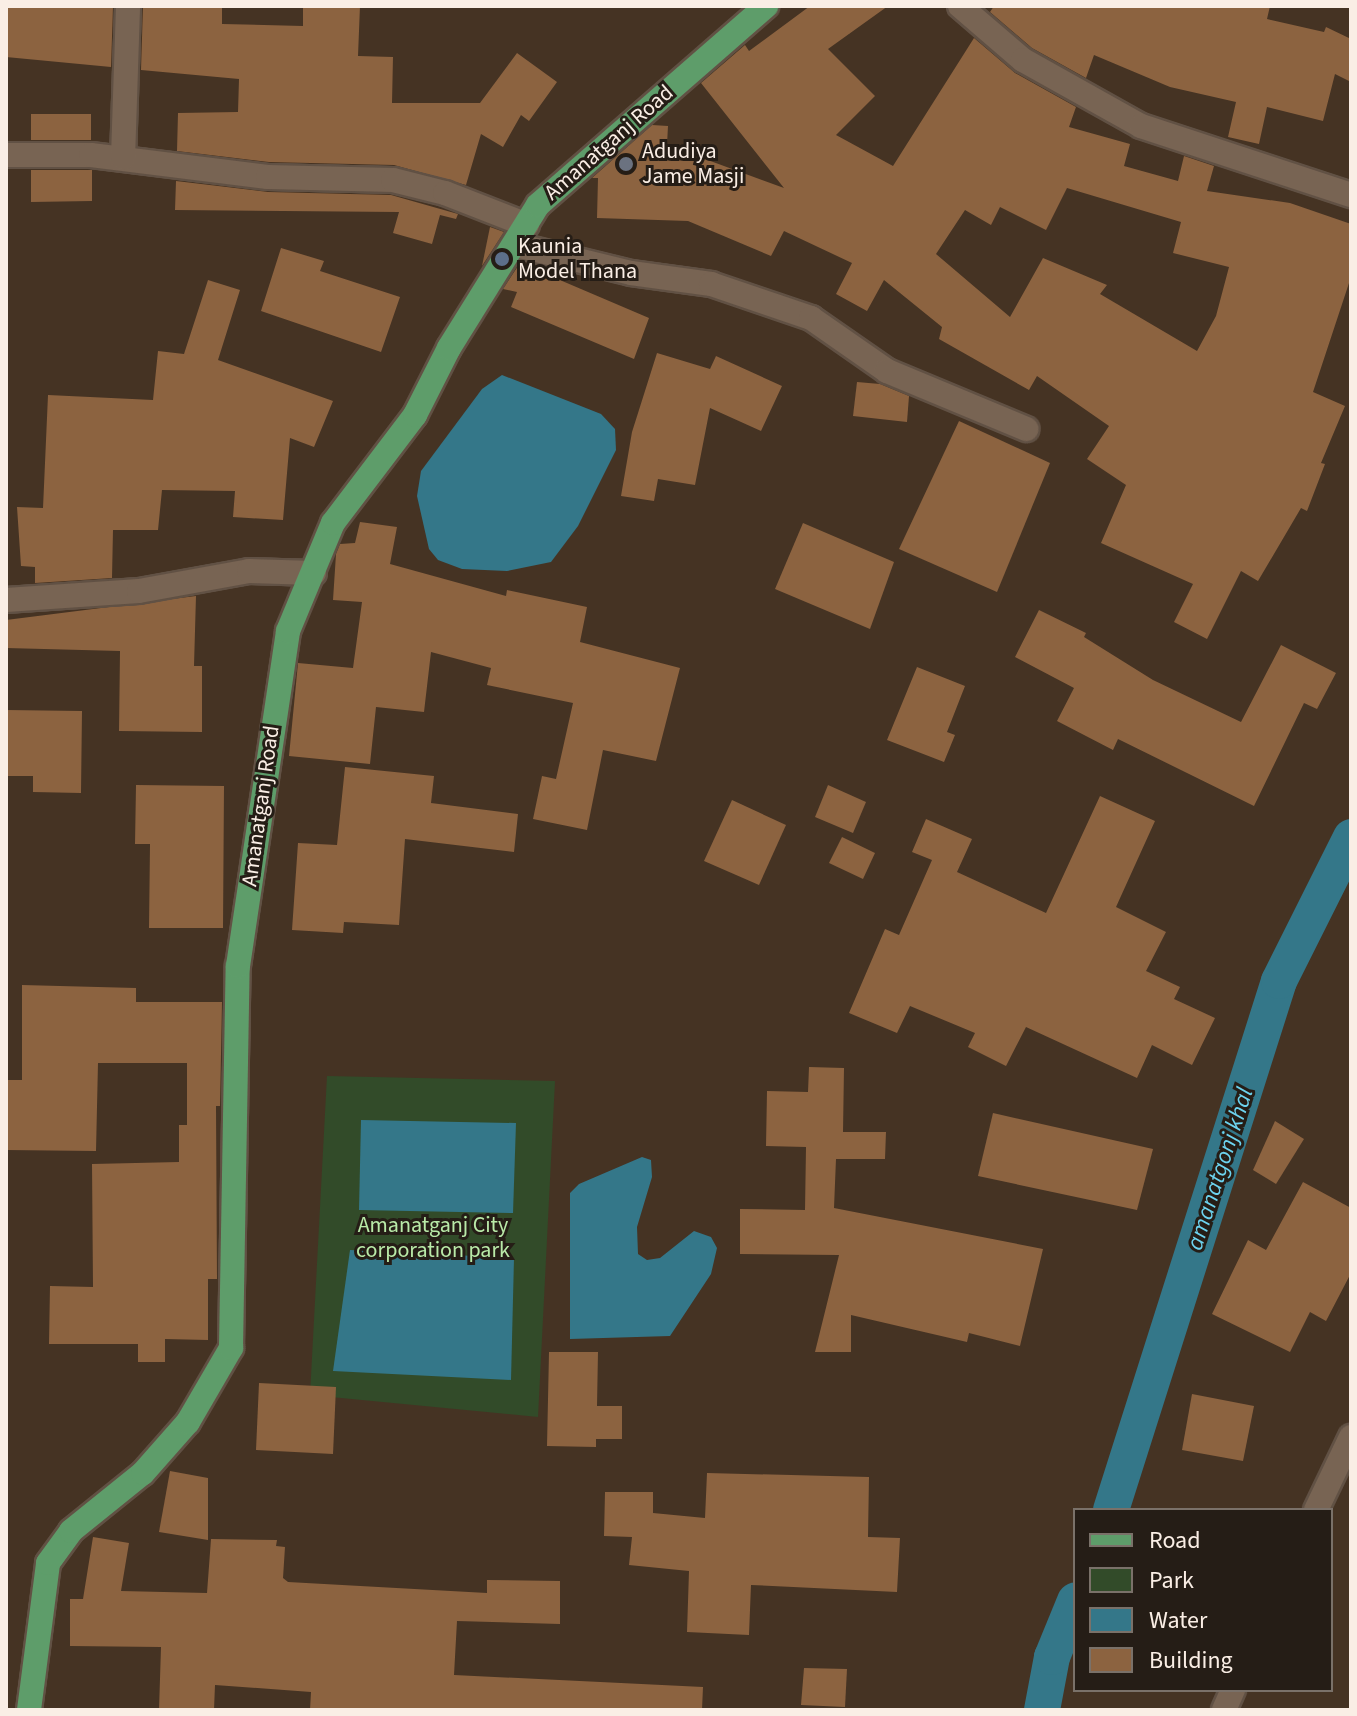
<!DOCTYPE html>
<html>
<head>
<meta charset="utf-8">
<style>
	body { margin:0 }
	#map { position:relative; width:1357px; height:1716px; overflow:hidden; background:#453323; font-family:"Source Sans 3",sans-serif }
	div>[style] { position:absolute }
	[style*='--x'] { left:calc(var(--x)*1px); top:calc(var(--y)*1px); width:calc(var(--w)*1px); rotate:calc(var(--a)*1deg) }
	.green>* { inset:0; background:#324b29 }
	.water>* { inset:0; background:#347789 }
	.canal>* { height:36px; margin:-18px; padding:0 18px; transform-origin:18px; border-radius:18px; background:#347789 }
	.building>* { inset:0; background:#8c6340 }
	.roads { filter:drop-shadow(2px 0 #615144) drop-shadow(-2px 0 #615144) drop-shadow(0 2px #615144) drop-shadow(0 -2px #615144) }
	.minor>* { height:24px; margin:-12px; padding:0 12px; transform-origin:12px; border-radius:12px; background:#786453 }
	.major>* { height:24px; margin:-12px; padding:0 12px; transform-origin:12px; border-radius:12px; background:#5e9d6a }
	.dots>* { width:22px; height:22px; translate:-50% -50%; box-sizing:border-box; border:4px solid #251d16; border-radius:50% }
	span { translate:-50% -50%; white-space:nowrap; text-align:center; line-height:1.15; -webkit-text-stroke:6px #251d16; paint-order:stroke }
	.street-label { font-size:22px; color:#faeee5 }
	.poi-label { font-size:22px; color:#faeee5 }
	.left { translate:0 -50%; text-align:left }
	.park-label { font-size:22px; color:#b9eaa8 }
	.water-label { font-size:24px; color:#6dd3ef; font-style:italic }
	.frame { position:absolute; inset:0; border:8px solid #faeee5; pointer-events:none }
	.legend { position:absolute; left:1073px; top:1508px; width:260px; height:184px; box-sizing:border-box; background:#251d16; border:2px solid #7a7169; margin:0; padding:10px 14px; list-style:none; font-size:24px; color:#faeee5 }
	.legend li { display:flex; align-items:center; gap:16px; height:40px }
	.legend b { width:40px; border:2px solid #7a7169 }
</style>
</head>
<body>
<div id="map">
	<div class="green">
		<i style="clip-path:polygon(327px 1076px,555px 1081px,538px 1417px,310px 1395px)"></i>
	</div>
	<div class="water">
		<i style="clip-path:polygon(502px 375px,601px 414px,615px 429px,616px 450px,578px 526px,551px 562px,507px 571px,462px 569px,438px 560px,429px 549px,417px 496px,421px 471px,482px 389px)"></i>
		<i style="clip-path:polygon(361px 1120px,516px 1123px,513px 1213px,359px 1210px)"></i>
		<i style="clip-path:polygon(642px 1157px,651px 1160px,652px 1177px,637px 1227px,638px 1254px,647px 1260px,660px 1258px,694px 1231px,711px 1237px,717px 1248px,711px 1274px,670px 1336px,570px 1339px,570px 1193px,579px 1184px)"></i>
		<i style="clip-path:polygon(350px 1250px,514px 1258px,511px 1380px,333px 1371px)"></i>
	</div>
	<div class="canal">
		<i style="--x:1111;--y:1510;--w:555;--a:-72.38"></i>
		<i style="--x:1279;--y:981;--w:161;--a:-63.4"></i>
		<i style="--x:1042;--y:1710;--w:54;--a:-79.3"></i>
		<i style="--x:1052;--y:1657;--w:61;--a:-67.7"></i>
	</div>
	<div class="building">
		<i style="clip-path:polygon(6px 6px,113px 6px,111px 67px,6px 57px)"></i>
		<i style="clip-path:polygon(143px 6px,222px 6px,222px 24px,303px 26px,303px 6px,360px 6px,358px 56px,393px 57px,392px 103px,480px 103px,517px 53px,557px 82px,529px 121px,521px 115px,503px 147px,481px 134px,466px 185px,394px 165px,269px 162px,177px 151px,178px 113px,238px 112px,239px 79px,141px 70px)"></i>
		<i style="clip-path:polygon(evenodd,810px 6px,888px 6px,828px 49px,875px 96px,836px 135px,893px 166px,974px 38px,1015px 73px,1076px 107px,1069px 127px,1130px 144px,1124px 166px,1178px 181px,1184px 156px,1214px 166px,1207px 191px,1290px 203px,1351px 224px,1351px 277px,1313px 392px,1345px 406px,1321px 463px,1325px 464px,1307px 511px,1301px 508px,1258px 581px,1241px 571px,1207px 639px,1174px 622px,1193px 584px,1101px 543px,1126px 485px,1087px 459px,1109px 426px,1037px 376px,1029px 390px,939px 339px,942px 327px,884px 280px,867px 311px,836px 294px,852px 263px,784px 231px,771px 256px,688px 221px,597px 218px,598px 178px,592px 178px,652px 125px,668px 126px,667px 145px,784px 188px,701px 83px,745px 45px,749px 51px,810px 6px,1067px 188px,1181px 222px,1173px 253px,1229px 267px,1216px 316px,1197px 351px,1100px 294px,1107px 285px,1043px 258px,1010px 317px,936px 254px,965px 210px,991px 225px,1000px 207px,1046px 230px,1067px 188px)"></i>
		<i style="clip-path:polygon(994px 6px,1270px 6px,1267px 19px,1324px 32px,1326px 27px,1351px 39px,1351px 82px,1335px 74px,1323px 121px,1267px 107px,1259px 144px,1228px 137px,1236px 102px,1170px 87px,1094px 55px,1086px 78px,1032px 48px,990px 12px)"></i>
		<i style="clip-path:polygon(31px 114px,91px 114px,91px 140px,31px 140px)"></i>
		<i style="clip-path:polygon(31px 170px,92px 170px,92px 201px,31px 202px)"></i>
		<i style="clip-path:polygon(176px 181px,268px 192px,391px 195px,458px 214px,456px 219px,440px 215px,432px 244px,393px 233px,399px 212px,175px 210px)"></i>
		<i style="clip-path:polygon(490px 227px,504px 232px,482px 266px)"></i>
		<i style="clip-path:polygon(281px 248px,324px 261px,320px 271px,400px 297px,381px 352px,261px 311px)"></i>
		<i style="clip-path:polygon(520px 263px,649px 318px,634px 359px,511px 307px,517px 292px,503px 289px)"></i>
		<i style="clip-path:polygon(208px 280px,240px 290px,218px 360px,333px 401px,314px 447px,290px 438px,283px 520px,233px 517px,235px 491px,162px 490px,158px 530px,113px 530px,112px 578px,35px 583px,35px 567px,21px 566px,17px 507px,43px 508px,48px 395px,153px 400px,158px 351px,184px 354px)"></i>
		<i style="clip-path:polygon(657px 353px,710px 369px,716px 356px,782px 386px,761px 431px,710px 408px,695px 485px,658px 479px,654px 501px,621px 496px,632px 432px)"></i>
		<i style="clip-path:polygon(857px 382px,880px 384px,909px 396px,907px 422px,853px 416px)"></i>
		<i style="clip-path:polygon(959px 421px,1050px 463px,997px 592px,899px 549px)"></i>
		<i style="clip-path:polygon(360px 522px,397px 527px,390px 564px,506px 596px,507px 590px,587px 607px,580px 642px,680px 668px,656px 761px,603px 750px,587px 830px,533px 819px,542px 776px,556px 779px,573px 703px,487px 685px,491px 668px,431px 652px,424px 712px,376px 707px,370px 764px,289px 756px,298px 663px,353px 668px,362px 602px,333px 600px,336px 554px,340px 544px,355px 543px)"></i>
		<i style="clip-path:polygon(803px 523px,894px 562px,870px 629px,775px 589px)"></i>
		<i style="clip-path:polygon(196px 596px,194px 666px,202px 666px,202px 732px,119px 731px,120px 651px,6px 648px,6px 620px)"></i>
		<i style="clip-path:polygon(1039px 610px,1086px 633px,1084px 637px,1153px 680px,1241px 722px,1281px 645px,1336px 673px,1317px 709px,1304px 703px,1254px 806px,1118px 739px,1113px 750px,1057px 721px,1074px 688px,1015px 657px)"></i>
		<i style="clip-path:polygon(917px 667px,965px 686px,947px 732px,955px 735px,944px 762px,887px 740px)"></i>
		<i style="clip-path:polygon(6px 710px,82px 711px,81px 793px,33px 792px,33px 776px,6px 776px)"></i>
		<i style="clip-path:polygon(345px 767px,434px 776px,431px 803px,518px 814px,514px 852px,405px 839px,399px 925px,344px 922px,343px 933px,292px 930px,298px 843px,337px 845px)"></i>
		<i style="clip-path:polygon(136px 785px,224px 786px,223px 928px,149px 928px,150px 844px,135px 844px)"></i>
		<i style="clip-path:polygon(828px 785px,866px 802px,853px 833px,815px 817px)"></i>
		<i style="clip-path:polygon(1100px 796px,1155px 821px,1116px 907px,1166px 932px,1146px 971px,1180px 987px,1174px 999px,1215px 1018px,1192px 1065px,1152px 1045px,1137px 1078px,1026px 1027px,1006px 1066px,968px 1047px,975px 1033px,910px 1006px,897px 1033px,849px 1013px,885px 929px,899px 935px,932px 860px,912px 852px,926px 819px,972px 839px,957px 872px,1046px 913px)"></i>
		<i style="clip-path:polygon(732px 800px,786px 825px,759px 885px,704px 861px)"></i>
		<i style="clip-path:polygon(842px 837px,875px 853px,863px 879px,829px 863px)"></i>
		<i style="clip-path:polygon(22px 985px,136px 988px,136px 1002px,222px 1002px,220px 1106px,216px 1106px,217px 1279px,208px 1279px,208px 1340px,165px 1339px,165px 1362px,138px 1362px,138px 1344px,49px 1344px,50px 1286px,93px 1287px,92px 1164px,179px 1162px,179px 1125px,187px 1125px,187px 1063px,98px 1063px,96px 1151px,6px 1150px,6px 1080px,22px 1080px)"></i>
		<i style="clip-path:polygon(809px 1067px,844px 1068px,843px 1132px,886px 1132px,885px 1159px,836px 1159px,834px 1208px,1043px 1249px,1020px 1346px,969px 1333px,967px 1342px,851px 1315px,851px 1352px,815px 1352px,839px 1255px,740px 1254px,740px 1209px,805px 1210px,806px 1147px,766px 1146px,767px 1091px,808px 1092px)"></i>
		<i style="clip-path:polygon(993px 1113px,1153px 1149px,1137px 1210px,978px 1176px)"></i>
		<i style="clip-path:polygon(1275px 1121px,1304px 1139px,1276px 1184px,1253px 1170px)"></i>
		<i style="clip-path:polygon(1303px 1182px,1351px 1208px,1351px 1273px,1326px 1321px,1310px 1312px,1290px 1352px,1212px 1314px,1248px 1240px,1266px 1250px)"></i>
		<i style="clip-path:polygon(549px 1352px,598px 1352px,597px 1406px,622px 1406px,622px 1439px,596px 1439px,596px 1447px,547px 1446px)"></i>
		<i style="clip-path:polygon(259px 1383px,336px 1387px,333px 1454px,256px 1450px)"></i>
		<i style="clip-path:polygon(1192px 1394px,1254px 1406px,1243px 1461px,1182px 1450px)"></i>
		<i style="clip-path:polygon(170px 1471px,208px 1478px,208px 1540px,159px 1532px)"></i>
		<i style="clip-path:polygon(707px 1473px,869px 1477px,868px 1537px,900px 1538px,897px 1592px,751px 1585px,749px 1635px,687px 1632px,689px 1571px,629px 1565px,632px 1537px,604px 1536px,605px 1492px,653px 1492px,653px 1513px,705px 1518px)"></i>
		<i style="clip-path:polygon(93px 1537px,129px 1543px,121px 1591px,207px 1593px,211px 1539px,277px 1540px,276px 1546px,285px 1547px,283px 1578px,288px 1582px,487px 1593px,487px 1580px,560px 1581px,560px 1624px,457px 1621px,454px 1675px,703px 1687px,702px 1710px,310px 1710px,311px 1692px,215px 1685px,214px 1710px,159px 1710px,161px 1647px,70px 1646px,70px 1599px,83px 1599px)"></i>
		<i style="clip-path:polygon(804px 1668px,847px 1669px,845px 1707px,801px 1705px)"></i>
	</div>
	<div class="roads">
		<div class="minor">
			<i style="--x:960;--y:6;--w:83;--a:40.6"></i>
			<i style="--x:1023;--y:60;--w:135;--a:29.2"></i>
			<i style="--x:1141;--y:126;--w:221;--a:18.2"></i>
			<i style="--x:6;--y:155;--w:85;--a:0"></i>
			<i style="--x:91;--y:155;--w:178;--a:7.1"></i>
			<i style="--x:268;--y:177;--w:125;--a:1.4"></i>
			<i style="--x:393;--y:180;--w:54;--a:14"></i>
			<i style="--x:445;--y:193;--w:88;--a:21.3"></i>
			<i style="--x:123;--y:158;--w:152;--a:-88.1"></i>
			<i style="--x:516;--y:245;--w:118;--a:13.7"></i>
			<i style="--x:631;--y:273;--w:81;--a:7.8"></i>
			<i style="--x:711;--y:284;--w:106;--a:18.8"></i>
			<i style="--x:811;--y:318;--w:93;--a:34.9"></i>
			<i style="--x:887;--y:371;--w:151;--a:22.6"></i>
			<i style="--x:6;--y:600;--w:133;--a:-3.9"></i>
			<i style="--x:139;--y:591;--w:112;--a:-10.3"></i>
			<i style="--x:249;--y:571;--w:65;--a:1.8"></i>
			<i style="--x:1316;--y:1510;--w:81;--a:-64.4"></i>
			<i style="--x:1224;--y:1710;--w:22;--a:-66"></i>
		</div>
		<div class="major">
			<i style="--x:29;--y:1710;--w:148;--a:-82.6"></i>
			<i style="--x:48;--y:1563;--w:39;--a:-54"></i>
			<i style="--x:71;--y:1531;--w:92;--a:-38.9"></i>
			<i style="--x:143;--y:1473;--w:68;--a:-48.6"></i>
			<i style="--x:188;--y:1422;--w:86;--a:-59.8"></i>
			<i style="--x:231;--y:1348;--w:382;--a:-89"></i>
			<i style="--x:238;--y:966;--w:339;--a:-81.5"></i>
			<i style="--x:288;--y:631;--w:117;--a:-67.4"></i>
			<i style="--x:333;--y:523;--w:136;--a:-52.8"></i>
			<i style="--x:415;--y:415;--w:75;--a:-63.1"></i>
			<i style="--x:449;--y:348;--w:168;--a:-58.1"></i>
			<i style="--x:538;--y:205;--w:303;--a:-41.1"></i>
		</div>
	</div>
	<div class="dots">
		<i style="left:626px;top:164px;background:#6b7280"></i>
		<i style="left:502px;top:259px;background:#5c6f8a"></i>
	</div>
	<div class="street-label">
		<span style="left:609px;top:143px;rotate:-41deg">Amanatganj Road</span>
		<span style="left:261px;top:806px;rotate:-82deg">Amanatganj Road</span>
	</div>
	<div class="poi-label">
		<span class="left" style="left:642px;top:164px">Adudiya<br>Jame Masji</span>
		<span class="left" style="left:518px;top:259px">Kaunia<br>Model Thana</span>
	</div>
	<div class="park-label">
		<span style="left:433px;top:1238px">Amanatganj City<br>corporation park</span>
	</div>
	<div class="water-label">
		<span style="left:1220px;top:1169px;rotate:-72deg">amanatgonj khal</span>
	</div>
	<div class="frame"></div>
	<ul class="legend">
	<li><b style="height:10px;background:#5e9d6a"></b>Road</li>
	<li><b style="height:22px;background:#324b29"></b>Park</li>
	<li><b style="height:22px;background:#347789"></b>Water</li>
	<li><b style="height:22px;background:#8c6340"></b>Building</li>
	</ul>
</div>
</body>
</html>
